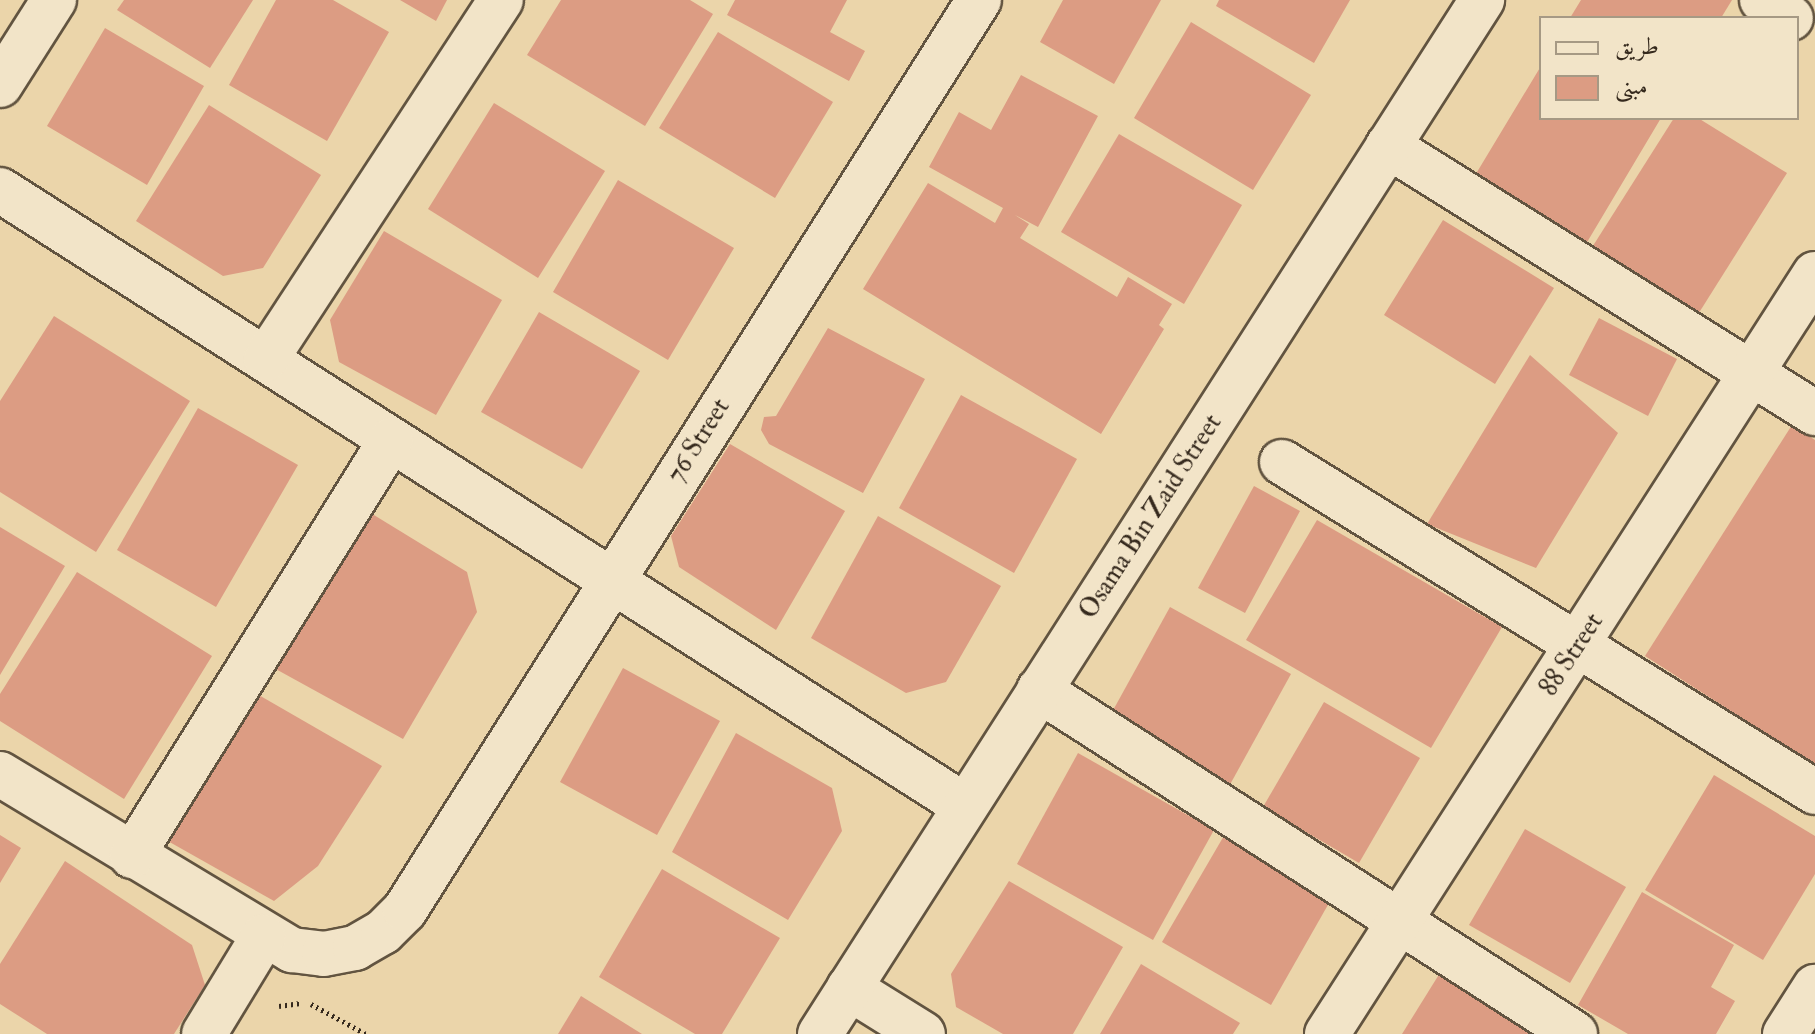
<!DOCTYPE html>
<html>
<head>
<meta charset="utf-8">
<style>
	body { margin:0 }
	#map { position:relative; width:1815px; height:1034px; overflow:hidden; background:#ebd5aa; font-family:"IM FELL Double Pica",Amiri,serif }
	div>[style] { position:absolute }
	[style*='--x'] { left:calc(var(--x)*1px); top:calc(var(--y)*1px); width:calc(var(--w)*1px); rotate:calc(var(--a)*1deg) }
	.building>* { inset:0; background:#dc9c83 }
	.path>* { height:5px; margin-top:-2.5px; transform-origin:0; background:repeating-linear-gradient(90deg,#35291d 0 2px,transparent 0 6px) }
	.roads { filter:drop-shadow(2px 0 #625440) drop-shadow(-2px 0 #625440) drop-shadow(0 2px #625440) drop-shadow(0 -2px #625440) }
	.minor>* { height:44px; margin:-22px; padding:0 22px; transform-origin:22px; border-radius:22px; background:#f2e4c8 }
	span { translate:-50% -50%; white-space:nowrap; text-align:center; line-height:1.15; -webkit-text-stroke:6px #f2e4c8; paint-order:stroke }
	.street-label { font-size:26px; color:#35291d }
	.legend { position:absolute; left:1539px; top:16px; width:260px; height:104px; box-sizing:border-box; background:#f2e4c8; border:2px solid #a69984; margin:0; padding:10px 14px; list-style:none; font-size:24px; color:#35291d }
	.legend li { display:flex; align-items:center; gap:16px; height:40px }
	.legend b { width:40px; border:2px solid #a69984 }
</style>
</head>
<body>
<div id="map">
	<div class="building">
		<i style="clip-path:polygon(124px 0,253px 0,210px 68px,117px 10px)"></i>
		<i style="clip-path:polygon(276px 0,333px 0,389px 32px,327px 141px,229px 85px)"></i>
		<i style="clip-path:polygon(400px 0,447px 0,436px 21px)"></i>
		<i style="clip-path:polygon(561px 0,690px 0,713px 14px,645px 126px,527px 55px)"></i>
		<i style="clip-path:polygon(735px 0,847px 0,830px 32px,865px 51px,849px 81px,727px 15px)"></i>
		<i style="clip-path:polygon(1063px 0,1161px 0,1114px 84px,1040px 42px)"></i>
		<i style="clip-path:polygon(1219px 0,1350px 0,1314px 63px,1216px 6px)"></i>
		<i style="clip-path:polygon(1581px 0,1732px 0,1721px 18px,1570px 18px)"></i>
		<i style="clip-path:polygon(1191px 22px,1311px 95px,1253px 190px,1134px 118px)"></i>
		<i style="clip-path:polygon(105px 28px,204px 86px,147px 185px,47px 126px)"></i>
		<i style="clip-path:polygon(718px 32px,833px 102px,775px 198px,659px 128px)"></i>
		<i style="clip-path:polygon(1541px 66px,1541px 118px,1661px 118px,1580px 254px,1468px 187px)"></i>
		<i style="clip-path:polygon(1021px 75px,1098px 116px,1038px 227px,1015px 215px,1029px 224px,1020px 238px,1117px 297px,1128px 277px,1172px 304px,1159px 325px,1164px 329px,1101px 434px,863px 289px,928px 183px,995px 223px,1003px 208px,929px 167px,959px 112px,991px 130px)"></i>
		<i style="clip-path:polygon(494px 103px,605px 171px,538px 278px,428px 209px)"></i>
		<i style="clip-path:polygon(209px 105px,321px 175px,263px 268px,223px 276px,136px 221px)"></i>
		<i style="clip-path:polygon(1674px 118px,1698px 118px,1787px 173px,1690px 327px,1584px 260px)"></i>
		<i style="clip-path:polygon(1119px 134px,1242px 205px,1184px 304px,1061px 232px)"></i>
		<i style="clip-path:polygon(618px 180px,734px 248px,668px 360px,553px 292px)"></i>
		<i style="clip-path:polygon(1443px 220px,1554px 288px,1495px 384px,1384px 315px)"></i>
		<i style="clip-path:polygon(384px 231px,502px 300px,436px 415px,339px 362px,330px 320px)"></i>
		<i style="clip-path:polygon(539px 312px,640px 371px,582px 469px,481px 412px)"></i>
		<i style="clip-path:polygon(54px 316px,190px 401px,96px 552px,0 492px,0 401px)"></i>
		<i style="clip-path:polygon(1599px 318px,1677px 359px,1648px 416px,1569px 375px)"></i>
		<i style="clip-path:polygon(828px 328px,925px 379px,863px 493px,769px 444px,761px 430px,764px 417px,776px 416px)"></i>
		<i style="clip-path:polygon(1530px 355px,1618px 433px,1536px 568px,1427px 524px)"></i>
		<i style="clip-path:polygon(961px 395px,1077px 459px,1014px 573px,899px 508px)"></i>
		<i style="clip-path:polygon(198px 408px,298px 465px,216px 607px,117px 550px)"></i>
		<i style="clip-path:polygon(1792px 425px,1815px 440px,1815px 765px,1645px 656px)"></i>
		<i style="clip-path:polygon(730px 444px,845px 511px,776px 630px,679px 567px,671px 536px)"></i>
		<i style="clip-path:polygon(1254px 486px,1300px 511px,1245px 613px,1198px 588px)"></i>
		<i style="clip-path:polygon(369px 512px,467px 572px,477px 612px,403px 739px,272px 667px)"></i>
		<i style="clip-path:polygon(878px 516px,1001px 586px,946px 682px,906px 693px,811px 638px)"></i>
		<i style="clip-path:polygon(1317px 520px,1502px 627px,1431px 748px,1246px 640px)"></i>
		<i style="clip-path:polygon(0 527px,65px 566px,0 675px)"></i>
		<i style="clip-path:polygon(77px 572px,212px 656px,124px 799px,0 721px,0 694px)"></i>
		<i style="clip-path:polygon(1170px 607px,1291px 674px,1227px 790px,1106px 723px)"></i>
		<i style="clip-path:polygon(623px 668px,720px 721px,657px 835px,560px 782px)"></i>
		<i style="clip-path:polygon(257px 694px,382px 766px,318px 866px,274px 901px,166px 840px)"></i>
		<i style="clip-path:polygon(1324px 702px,1420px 758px,1359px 863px,1263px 807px)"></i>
		<i style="clip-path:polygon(736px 733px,832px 788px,842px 831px,788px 920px,672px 852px)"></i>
		<i style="clip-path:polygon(1078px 753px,1214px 830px,1153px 940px,1017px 864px)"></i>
		<i style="clip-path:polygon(1714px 775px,1815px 836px,1815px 874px,1763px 960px,1645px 890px)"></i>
		<i style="clip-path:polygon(1525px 829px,1626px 887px,1570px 983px,1469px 925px)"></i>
		<i style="clip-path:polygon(1225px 834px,1333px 896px,1271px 1005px,1162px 942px)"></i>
		<i style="clip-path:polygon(0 835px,21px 848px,0 883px)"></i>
		<i style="clip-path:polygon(65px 861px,192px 945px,205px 985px,174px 1034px,47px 1034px,0 1004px,0 964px)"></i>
		<i style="clip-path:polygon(662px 869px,780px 938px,722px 1034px,695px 1034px,599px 977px)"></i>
		<i style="clip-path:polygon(1009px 881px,1123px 947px,1073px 1034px,1003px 1034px,956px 1007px,951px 974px)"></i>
		<i style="clip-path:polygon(1642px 892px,1734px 945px,1711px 987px,1735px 1001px,1716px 1034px,1628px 1034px,1578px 1005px)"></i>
		<i style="clip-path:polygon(1141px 964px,1240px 1023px,1233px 1034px,1100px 1034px)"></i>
		<i style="clip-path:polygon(1443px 968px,1538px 1027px,1534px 1034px,1402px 1034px)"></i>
		<i style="clip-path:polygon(581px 996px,642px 1034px,558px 1034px)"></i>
	</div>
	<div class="path">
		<i style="--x:311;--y:1004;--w:63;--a:28.6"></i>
		<i style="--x:279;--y:1006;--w:22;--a:-8"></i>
	</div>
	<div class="roads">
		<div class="minor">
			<i style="--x:1762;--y:0;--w:34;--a:32"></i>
			<i style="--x:0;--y:85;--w:101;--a:-57.6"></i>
			<i style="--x:1388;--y:146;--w:504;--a:32.02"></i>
			<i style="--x:0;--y:190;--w:1145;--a:32.55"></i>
			<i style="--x:266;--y:359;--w:429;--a:-56.8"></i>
			<i style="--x:1282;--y:462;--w:627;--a:31.76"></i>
			<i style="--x:1039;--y:690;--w:637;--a:32.69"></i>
			<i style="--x:0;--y:774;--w:341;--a:31.1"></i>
			<i style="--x:292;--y:950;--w:32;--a:7"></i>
			<i style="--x:324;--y:954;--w:32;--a:-11"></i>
			<i style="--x:355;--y:948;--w:32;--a:-30"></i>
			<i style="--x:383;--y:932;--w:31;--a:-45"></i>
			<i style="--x:405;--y:910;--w:1076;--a:-57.76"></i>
			<i style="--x:132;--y:856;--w:490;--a:-58.1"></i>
			<i style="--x:849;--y:988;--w:87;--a:31.9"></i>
			<i style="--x:204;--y:1034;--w:114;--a:-58.7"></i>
			<i style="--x:820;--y:1034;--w:1228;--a:-57.37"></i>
			<i style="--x:1327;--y:1034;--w:903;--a:-57.3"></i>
			<i style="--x:1785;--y:1034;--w:56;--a:-57.4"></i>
		</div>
	</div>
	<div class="street-label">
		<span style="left:699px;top:441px;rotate:-58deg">76 Street</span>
		<span style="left:1151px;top:517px;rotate:-57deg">Osama Bin Zaid Street</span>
		<span style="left:1572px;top:655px;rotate:-57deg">88 Street</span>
	</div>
	<ul class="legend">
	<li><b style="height:10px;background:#f2e4c8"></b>طريق</li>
	<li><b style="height:22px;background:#dc9c83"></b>مبنى</li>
	</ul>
</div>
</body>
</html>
